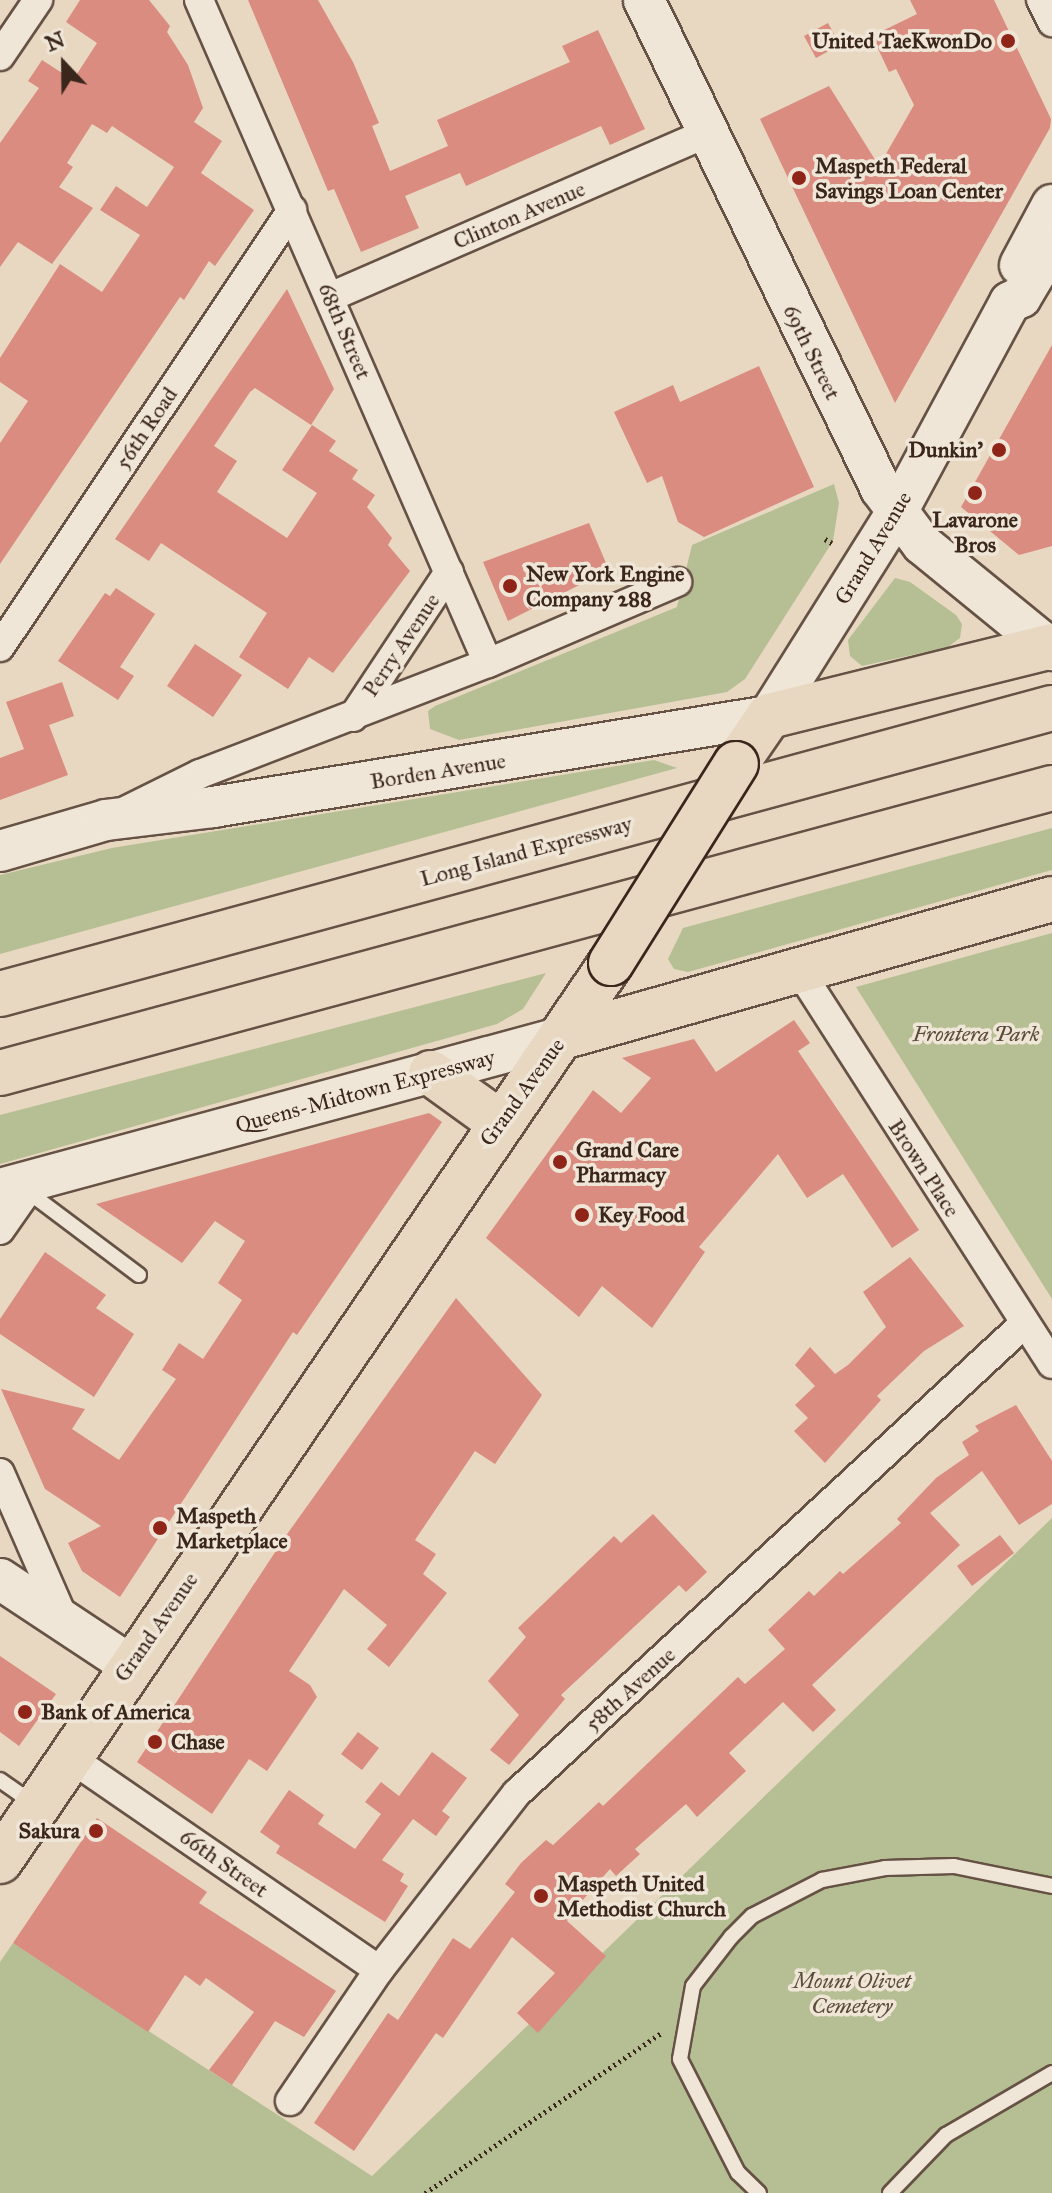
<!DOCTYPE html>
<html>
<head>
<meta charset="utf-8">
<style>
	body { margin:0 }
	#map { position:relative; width:1052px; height:2193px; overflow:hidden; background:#e8d8c1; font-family:"IM FELL Great Primer",serif }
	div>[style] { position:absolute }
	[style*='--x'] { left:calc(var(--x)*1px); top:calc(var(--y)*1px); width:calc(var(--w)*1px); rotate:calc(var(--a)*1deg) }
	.green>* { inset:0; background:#b5bf93 }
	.building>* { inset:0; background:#d98c7f }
	.path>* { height:5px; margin-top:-2.5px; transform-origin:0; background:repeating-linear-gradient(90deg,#3b261c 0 2px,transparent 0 6px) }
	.roads { filter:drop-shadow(2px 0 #665245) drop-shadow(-2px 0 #665245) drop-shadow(0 2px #665245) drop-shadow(0 -2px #665245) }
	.lane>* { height:14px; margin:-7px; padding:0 7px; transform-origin:7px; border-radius:7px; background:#f0e6d7 }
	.street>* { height:28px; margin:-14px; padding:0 14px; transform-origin:14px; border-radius:14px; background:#f0e6d7 }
	.secondary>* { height:40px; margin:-20px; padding:0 20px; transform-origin:20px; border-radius:20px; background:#f0e6d7 }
	.primary>* { height:44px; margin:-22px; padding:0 22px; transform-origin:22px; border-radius:22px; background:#e8d8c1 }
	.highway>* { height:44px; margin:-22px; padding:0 22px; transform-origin:22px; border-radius:22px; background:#e8d8c1 }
	.bridges { filter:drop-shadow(2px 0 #3b261c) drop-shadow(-2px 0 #3b261c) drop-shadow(0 2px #3b261c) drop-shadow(0 -2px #3b261c) }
	.primary-bridge>* { height:44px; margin:-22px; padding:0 22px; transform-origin:22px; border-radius:22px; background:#e8d8c1 }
	.dots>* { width:22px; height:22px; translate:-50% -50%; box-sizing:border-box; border:4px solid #f0e6d7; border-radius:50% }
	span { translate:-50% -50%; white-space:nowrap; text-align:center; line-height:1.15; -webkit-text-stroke:7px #f0e6d7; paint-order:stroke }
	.poi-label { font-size:22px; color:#3b261c; font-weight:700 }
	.right { translate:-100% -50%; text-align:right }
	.left { translate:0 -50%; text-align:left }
	.street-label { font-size:22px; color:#3b261c }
	.park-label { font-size:22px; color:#5a4c3a; font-style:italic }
	.north { position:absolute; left:24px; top:24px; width:80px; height:80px; -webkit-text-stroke:6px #f0e6d7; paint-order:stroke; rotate:338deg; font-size:22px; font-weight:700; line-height:32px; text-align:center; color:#3b261c }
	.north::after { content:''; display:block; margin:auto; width:28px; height:36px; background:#3b261c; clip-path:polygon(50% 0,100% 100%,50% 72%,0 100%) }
</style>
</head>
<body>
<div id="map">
	<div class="green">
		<i style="clip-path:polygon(834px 484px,839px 503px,833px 541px,745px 679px,727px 692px,459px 740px,430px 729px,428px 711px,435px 706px,677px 607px,692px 545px)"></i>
		<i style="clip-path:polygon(895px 578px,910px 582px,956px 615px,962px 624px,960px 638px,948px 647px,862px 666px,850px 656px,848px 640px)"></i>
		<i style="clip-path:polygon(654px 760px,677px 768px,0 954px,0 875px,112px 848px)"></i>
		<i style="clip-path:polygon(1052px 828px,1052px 870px,688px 972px,674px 969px,668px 959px,683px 928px)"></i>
		<i style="clip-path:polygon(1052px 933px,1052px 1299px,856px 987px)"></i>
		<i style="clip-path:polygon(546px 973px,523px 1009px,497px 1024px,0 1164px,0 1115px)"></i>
		<i style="clip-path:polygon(1052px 1518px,1052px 2193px,0 2193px,0 1962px,13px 1943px,372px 2176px)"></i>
	</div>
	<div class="building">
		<i style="clip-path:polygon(80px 0,149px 0,170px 26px,167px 32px,188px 65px,203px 108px,194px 122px,222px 141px,201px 173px,254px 210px,215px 266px,209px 261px,184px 300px,180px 297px,0 564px,0 443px,28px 401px,0 382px,0 358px,60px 264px,102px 292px,140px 235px,100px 210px,116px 186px,147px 207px,174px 167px,112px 126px,107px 133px,92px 124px,67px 163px,73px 167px,59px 187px,93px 208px,52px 264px,18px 242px,0 267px,0 143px,39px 88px,28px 81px,42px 60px,73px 80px,97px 43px,66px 22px)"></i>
		<i style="clip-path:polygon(248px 0,318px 0,353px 62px,379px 123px,372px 126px,390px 171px,448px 146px,437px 120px,570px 62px,562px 46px,598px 30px,645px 129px,610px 145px,601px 126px,466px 186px,460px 173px,405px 196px,419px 228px,361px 252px,334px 189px,328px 191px)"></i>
		<i style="clip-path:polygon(910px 0,994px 0,1051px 119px,1050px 128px,895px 403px,760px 119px,829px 86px,879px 166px,914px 105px,896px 69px,889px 72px,872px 36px,917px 14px)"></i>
		<i style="clip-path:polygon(828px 23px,840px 45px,816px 58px,804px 36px)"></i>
		<i style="clip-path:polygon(287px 289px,334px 389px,311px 425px,255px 388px,250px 392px,214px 446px,237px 461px,217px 492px,287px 538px,317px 493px,282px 470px,312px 425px,336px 441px,329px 451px,358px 470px,352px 479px,375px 495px,367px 507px,392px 538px,388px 545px,410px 571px,333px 673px,309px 657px,288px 689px,239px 657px,267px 613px,161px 543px,149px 561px,115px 539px)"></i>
		<i style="clip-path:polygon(1052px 345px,1052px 546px,1019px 555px,961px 507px)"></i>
		<i style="clip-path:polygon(759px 366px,814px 487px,704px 537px,678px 522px,662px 476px,647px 483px,614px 412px,673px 385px,680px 402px)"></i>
		<i style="clip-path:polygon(589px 523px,609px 570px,508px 621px,483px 562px)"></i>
		<i style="clip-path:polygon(116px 588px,155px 614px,120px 667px,134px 676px,118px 700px,58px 661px,105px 593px,110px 596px)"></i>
		<i style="clip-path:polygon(195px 644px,242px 675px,213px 717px,167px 686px)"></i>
		<i style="clip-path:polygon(62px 682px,74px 716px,49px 725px,68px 775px,0 800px,0 758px,24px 749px,6px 702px)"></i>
		<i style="clip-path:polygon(794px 1020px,810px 1043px,798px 1051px,919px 1230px,892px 1248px,843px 1174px,807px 1198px,778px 1154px,699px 1247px,705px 1252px,652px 1328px,602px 1286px,579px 1317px,486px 1238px,593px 1090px,621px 1113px,651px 1078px,622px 1058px,694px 1039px,716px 1072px)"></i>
		<i style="clip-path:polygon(429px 1113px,442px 1122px,297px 1335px,293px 1332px,120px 1597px,82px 1571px,68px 1543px,101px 1526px,45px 1489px,1px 1389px,85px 1409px,72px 1429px,119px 1460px,176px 1379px,162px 1370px,179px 1343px,203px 1359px,242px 1300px,218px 1283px,245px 1241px,215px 1221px,182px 1263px,96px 1204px)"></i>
		<i style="clip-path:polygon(45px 1252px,106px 1295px,96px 1308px,134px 1334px,94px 1397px,0 1334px,0 1319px)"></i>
		<i style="clip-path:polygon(910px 1257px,964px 1326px,924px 1351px,877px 1396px,881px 1400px,825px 1463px,794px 1431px,808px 1418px,795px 1405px,815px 1386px,795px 1365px,810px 1347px,835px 1374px,848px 1365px,886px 1327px,863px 1292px)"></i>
		<i style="clip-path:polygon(456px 1298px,542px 1395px,495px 1464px,475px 1451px,415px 1540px,436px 1554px,423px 1574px,447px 1593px,389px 1667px,367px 1649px,387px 1625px,344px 1589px,289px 1671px,310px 1685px,317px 1697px,267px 1771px,249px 1759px,212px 1814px,137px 1762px,285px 1537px)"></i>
		<i style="clip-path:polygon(1016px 1405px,1052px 1461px,1052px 1504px,1019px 1525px,982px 1471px,930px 1513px,960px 1545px,812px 1685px,836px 1710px,813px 1732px,783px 1702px,729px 1753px,746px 1771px,697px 1817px,686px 1804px,635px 1849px,640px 1854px,616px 1876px,610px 1869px,581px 1902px,567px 1921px,606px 1956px,538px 2033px,517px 2013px,555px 1973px,512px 1937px,443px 2038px,436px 2033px,354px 2151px,314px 2123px,388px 2013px,398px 2020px,453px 1938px,470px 1949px,515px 1892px,505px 1884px,521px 1863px,546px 1840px,553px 1845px,599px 1802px,603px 1806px,738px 1677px,745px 1684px,785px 1649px,768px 1630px,809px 1591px,814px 1596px,840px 1571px,843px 1574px,901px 1523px,897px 1519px,936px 1478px,969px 1455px,962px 1442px,979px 1431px,975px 1426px)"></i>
		<i style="clip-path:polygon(653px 1514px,707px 1572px,686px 1592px,679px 1585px,561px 1695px,565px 1699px,509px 1765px,490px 1750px,519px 1715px,488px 1681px,526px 1637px,518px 1628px,614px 1536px,621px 1543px)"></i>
		<i style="clip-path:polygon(1000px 1535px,1014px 1553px,972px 1586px,957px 1566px)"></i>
		<i style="clip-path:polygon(0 1656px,56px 1694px,19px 1746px,0 1732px)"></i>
		<i style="clip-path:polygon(358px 1732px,379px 1748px,362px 1770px,341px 1754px)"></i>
		<i style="clip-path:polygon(432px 1752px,467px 1778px,442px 1811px,450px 1817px,436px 1836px,413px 1819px,382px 1860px,404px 1874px,400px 1881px,408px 1886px,385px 1922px,276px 1853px,280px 1846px,260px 1832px,289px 1790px,324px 1815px,318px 1824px,355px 1849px,381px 1814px,365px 1802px,381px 1782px,399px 1796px)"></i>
		<i style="clip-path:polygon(97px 1818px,207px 1892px,199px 1903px,336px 1991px,304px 2037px,275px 2021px,232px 2085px,209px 2070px,254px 2012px,206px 1978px,200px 1986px,185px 1975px,148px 2032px,13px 1943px)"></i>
	</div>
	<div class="path">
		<i style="--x:825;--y:539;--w:8;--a:30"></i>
		<i style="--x:425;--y:2193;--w:287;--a:-34.1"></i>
	</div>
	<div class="roads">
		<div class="lane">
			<i style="--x:27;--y:1191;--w:140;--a:36.9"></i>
			<i style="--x:0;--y:1780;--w:40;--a:34.9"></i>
			<i style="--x:759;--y:2193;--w:29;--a:-136"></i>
			<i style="--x:738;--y:2173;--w:128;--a:-117"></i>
			<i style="--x:680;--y:2059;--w:74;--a:-79.9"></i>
			<i style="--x:693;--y:1986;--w:62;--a:-52.2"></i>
			<i style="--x:731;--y:1937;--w:30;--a:-45"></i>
			<i style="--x:752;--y:1916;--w:79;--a:-27.2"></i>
			<i style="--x:822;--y:1880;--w:64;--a:-10.8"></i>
			<i style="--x:885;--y:1868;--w:69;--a:-1.7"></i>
			<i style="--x:954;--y:1866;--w:100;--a:11.5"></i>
			<i style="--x:890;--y:2193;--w:81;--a:-46"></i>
			<i style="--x:946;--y:2135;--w:123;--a:-30.3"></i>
		</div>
		<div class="street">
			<i style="--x:199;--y:0;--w:723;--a:66.45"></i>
			<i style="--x:1041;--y:0;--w:25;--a:63"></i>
			<i style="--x:0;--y:56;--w:68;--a:-55.8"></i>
			<i style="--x:330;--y:297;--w:412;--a:-23.5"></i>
			<i style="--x:0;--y:647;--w:526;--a:-56.25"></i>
			<i style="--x:353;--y:717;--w:174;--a:-56.5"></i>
			<i style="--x:127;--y:810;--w:81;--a:-26.3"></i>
			<i style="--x:200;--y:774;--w:309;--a:-21.1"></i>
			<i style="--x:488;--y:663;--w:206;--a:-23.2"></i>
			<i style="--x:799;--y:970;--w:468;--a:57.3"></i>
			<i style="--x:0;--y:1230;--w:61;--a:-55"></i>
			<i style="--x:0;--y:1473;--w:163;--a:66.4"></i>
			<i style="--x:69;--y:1757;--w:376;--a:34.5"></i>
			<i style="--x:290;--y:2101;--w:158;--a:-55.8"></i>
			<i style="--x:379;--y:1970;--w:224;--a:-52.1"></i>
			<i style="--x:517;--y:1793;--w:691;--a:-42.77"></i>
		</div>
		<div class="secondary">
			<i style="--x:644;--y:0;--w:543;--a:64.14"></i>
			<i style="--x:881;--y:489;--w:69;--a:53.3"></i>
			<i style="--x:922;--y:544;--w:168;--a:39.2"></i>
			<i style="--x:1020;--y:265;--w:68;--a:-61.9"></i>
			<i style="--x:0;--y:851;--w:110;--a:-16.3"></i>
			<i style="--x:106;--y:820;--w:108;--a:-6.9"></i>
			<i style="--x:213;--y:807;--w:563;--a:-9.3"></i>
			<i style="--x:769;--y:716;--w:241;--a:-57.9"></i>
			<i style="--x:897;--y:512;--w:238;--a:-61.7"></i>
			<i style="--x:1010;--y:302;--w:12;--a:-24"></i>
			<i style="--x:1021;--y:297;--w:61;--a:-59.2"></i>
			<i style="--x:0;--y:1189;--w:582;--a:-15.13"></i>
			<i style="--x:0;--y:1579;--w:156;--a:33.5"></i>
		</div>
		<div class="primary">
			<i style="--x:736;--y:764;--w:58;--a:-55.5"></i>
			<i style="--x:769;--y:716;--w:292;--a:-13.9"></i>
			<i style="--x:562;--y:1037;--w:509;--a:-15.73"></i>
			<i style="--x:431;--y:1073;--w:84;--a:35.8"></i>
			<i style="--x:0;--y:1861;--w:1086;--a:-55.77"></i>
		</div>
		<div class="highway">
			<i style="--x:0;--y:994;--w:1090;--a:-15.21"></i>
			<i style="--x:0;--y:1073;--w:1090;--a:-15.16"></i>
		</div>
	</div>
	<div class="bridges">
		<div class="primary-bridge">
			<i style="--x:611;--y:963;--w:235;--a:-57.9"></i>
		</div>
	</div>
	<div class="dots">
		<i style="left:1008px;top:41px;background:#8f2418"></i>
		<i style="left:799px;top:178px;background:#8f2418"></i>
		<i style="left:999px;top:450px;background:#8f2418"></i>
		<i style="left:975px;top:493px;background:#8f2418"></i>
		<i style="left:510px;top:586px;background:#8f2418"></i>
		<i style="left:560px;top:1162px;background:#8f2418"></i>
		<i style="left:582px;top:1215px;background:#8f2418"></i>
		<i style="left:160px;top:1528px;background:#8f2418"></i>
		<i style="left:25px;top:1712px;background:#8f2418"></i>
		<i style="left:155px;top:1742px;background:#8f2418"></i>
		<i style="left:96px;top:1831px;background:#8f2418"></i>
		<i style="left:541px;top:1896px;background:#8f2418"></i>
	</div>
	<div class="poi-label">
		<span class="right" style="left:992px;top:41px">United TaeKwonDo</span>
		<span class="left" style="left:815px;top:178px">Maspeth Federal<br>Savings Loan Center</span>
		<span class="right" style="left:983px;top:450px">Dunkin'</span>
		<span style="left:975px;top:532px">Lavarone<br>Bros</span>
		<span class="left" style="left:526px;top:586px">New York Engine<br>Company 288</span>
		<span class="left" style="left:576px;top:1162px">Grand Care<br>Pharmacy</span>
		<span class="left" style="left:598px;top:1215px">Key Food</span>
		<span class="left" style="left:176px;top:1528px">Maspeth<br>Marketplace</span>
		<span class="left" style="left:41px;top:1712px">Bank of America</span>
		<span class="left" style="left:171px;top:1742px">Chase</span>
		<span class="right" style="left:80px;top:1831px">Sakura</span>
		<span class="left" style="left:557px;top:1896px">Maspeth United<br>Methodist Church</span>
	</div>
	<div class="street-label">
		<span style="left:519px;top:215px;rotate:-23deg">Clinton Avenue</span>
		<span style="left:345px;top:331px;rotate:67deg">68th Street</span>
		<span style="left:812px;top:352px;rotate:64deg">69th Street</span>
		<span style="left:146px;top:428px;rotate:-56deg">56th Road</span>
		<span style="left:873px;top:548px;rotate:-59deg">Grand Avenue</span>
		<span style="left:401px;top:645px;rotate:-56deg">Perry Avenue</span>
		<span style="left:438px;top:771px;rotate:-9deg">Borden Avenue</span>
		<span style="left:526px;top:851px;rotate:-15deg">Long Island Expressway</span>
		<span style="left:365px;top:1091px;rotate:-15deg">Queens-Midtown Expressway</span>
		<span style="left:522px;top:1092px;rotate:-54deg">Grand Avenue</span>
		<span style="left:924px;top:1168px;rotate:57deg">Brown Place</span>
		<span style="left:156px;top:1627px;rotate:-55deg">Grand Avenue</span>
		<span style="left:630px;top:1689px;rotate:-42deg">58th Avenue</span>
		<span style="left:224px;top:1863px;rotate:35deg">66th Street</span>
	</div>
	<div class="park-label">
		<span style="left:976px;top:1034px">Frontera Park</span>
		<span style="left:852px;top:1993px">Mount Olivet<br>Cemetery</span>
	</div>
	<div class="north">N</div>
</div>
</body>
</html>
